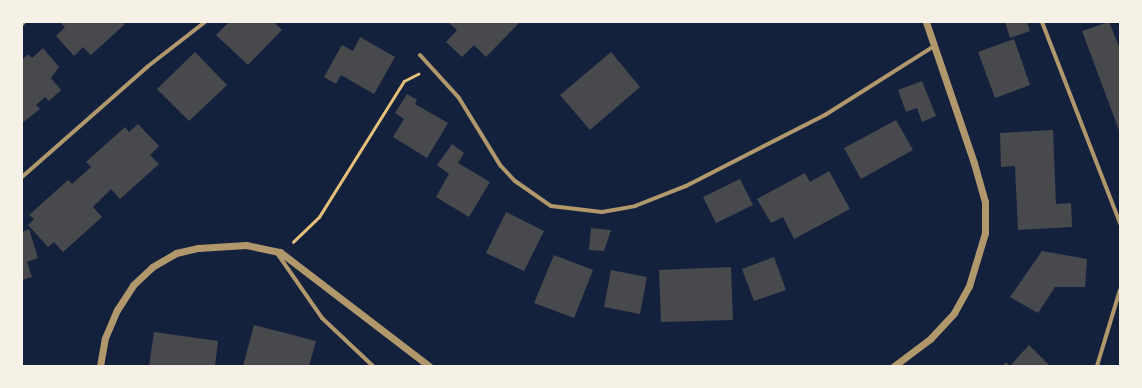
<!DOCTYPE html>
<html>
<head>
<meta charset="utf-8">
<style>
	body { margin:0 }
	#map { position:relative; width:1142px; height:388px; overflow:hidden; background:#14213d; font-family:Roboto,sans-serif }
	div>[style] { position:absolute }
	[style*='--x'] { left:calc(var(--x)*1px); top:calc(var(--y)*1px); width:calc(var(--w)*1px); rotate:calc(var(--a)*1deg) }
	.building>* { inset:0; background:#48494c }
	.path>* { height:2.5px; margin:-1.25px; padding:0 1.25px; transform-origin:1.25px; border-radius:1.25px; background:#e5c07b }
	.minor>* { height:4px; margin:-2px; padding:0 2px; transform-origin:2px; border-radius:2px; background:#b1986c }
	.tertiary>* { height:7px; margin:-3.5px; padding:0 3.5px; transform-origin:3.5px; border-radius:3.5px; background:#b1986c }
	span { translate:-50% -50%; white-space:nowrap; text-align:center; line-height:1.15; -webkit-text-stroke:4px #f6f1e7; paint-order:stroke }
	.frame { position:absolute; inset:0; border:23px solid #f6f1e7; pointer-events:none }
</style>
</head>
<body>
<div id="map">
	<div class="building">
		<i style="clip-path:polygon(60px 22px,123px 22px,125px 24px,91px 55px,83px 47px,74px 56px,56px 36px,65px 27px)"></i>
		<i style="clip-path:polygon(229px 22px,274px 22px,282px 30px,248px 65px,216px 35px)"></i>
		<i style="clip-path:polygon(448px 22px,520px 22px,486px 57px,474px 45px,462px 57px,446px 42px,457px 30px)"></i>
		<i style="clip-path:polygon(1005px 22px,1027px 22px,1030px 31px,1010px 38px)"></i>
		<i style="clip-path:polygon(1109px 22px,1120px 49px,1120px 133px,1082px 31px)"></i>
		<i style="clip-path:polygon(360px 37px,395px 57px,374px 94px,341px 75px,336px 84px,324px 77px,342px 45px,353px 51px)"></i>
		<i style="clip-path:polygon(1014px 39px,1030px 85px,995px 98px,978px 52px)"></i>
		<i style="clip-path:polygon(43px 48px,59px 67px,51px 78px,61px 90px,49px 101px,45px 97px,36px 105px,40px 109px,22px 123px,22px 60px,28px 54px,32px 58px)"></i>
		<i style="clip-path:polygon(195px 52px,227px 85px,189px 121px,157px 89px)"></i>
		<i style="clip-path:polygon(611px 52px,640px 87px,590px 130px,560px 95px)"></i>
		<i style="clip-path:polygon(922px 81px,936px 116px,922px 122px,917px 108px,906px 112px,898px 90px)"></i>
		<i style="clip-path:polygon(407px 94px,417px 100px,415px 104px,448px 123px,427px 158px,393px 137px,404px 119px,395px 113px)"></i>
		<i style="clip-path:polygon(896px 120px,913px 150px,861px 179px,844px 148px)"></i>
		<i style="clip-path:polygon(138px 124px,159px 146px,150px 155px,159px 164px,120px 199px,111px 189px,93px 207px,102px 217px,63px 252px,54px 242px,48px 247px,28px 225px,34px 219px,29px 215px,68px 180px,72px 184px,91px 167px,86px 162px,125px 127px,129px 132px)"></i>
		<i style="clip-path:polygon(1053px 130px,1056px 204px,1071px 203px,1072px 227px,1018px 230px,1015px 166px,1001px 167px,1000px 133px)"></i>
		<i style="clip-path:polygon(452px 144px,464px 153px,458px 163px,490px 182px,469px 217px,436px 197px,449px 174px,437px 165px)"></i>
		<i style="clip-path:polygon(829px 171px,850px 209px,794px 239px,783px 217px,771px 223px,757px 199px,805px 173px,810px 182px)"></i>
		<i style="clip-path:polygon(740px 179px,753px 205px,716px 223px,703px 197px)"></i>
		<i style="clip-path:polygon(506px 212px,544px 231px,524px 271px,486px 253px)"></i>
		<i style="clip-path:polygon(591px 228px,611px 230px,604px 251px,589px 250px)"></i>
		<i style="clip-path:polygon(29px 229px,38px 258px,27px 262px,32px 277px,22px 280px,22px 232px)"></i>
		<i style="clip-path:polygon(1042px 251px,1087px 259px,1085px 287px,1055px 287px,1038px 313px,1010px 297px)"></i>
		<i style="clip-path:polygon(554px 255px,593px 270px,574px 318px,534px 303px)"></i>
		<i style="clip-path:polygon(774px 257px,786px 290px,754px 301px,742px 269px)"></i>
		<i style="clip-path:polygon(731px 267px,733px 320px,661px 322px,659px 270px)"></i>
		<i style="clip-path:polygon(611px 270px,647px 277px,640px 314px,604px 307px)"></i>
		<i style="clip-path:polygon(254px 325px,316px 341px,309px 366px,243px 366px)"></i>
		<i style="clip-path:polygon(154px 332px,218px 341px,215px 366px,149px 366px)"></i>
		<i style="clip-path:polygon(1029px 345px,1050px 366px,1002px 366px,1006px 362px,1010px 366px)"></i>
	</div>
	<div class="path">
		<i style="--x:293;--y:242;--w:36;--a:-44"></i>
		<i style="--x:319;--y:217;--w:160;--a:-58"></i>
		<i style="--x:404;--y:81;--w:16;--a:-27"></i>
	</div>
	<div class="minor">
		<i style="--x:1042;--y:22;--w:216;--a:68.8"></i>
		<i style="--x:22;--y:24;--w:3;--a:-45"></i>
		<i style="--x:420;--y:55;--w:58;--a:47.8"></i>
		<i style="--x:459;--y:98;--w:79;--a:58.5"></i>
		<i style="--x:500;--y:165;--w:22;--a:47"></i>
		<i style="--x:515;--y:181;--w:44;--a:34.8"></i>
		<i style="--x:551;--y:206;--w:51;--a:6.7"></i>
		<i style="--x:602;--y:212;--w:34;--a:-10"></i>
		<i style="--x:635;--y:206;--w:55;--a:-21.4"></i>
		<i style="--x:686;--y:186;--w:156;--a:-27.1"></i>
		<i style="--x:825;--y:115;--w:129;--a:-32.3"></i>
		<i style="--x:22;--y:177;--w:167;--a:-41.3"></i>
		<i style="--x:147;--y:67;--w:73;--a:-37.8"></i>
		<i style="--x:277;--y:253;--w:79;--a:55.3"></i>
		<i style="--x:322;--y:318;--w:70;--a:43.3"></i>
		<i style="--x:1097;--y:366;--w:79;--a:-73.2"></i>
	</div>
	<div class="tertiary">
		<i style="--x:100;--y:366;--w:28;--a:-80"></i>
		<i style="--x:105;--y:338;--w:30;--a:-67"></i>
		<i style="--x:117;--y:310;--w:30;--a:-57"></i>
		<i style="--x:133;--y:285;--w:26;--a:-43"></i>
		<i style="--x:152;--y:267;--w:28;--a:-30"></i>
		<i style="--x:176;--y:253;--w:23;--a:-13"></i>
		<i style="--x:198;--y:248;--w:48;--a:-3.6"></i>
		<i style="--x:246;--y:245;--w:35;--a:12"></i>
		<i style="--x:280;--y:252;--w:188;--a:37.4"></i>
		<i style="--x:894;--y:366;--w:45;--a:-36.9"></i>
		<i style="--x:930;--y:339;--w:35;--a:-47"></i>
		<i style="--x:954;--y:313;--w:31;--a:-61"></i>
		<i style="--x:969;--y:286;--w:55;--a:-73.2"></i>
		<i style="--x:985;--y:233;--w:31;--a:-90"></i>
		<i style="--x:985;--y:202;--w:41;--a:-105.8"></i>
		<i style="--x:974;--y:163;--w:149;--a:-108.8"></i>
	</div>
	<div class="frame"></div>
</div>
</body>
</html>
